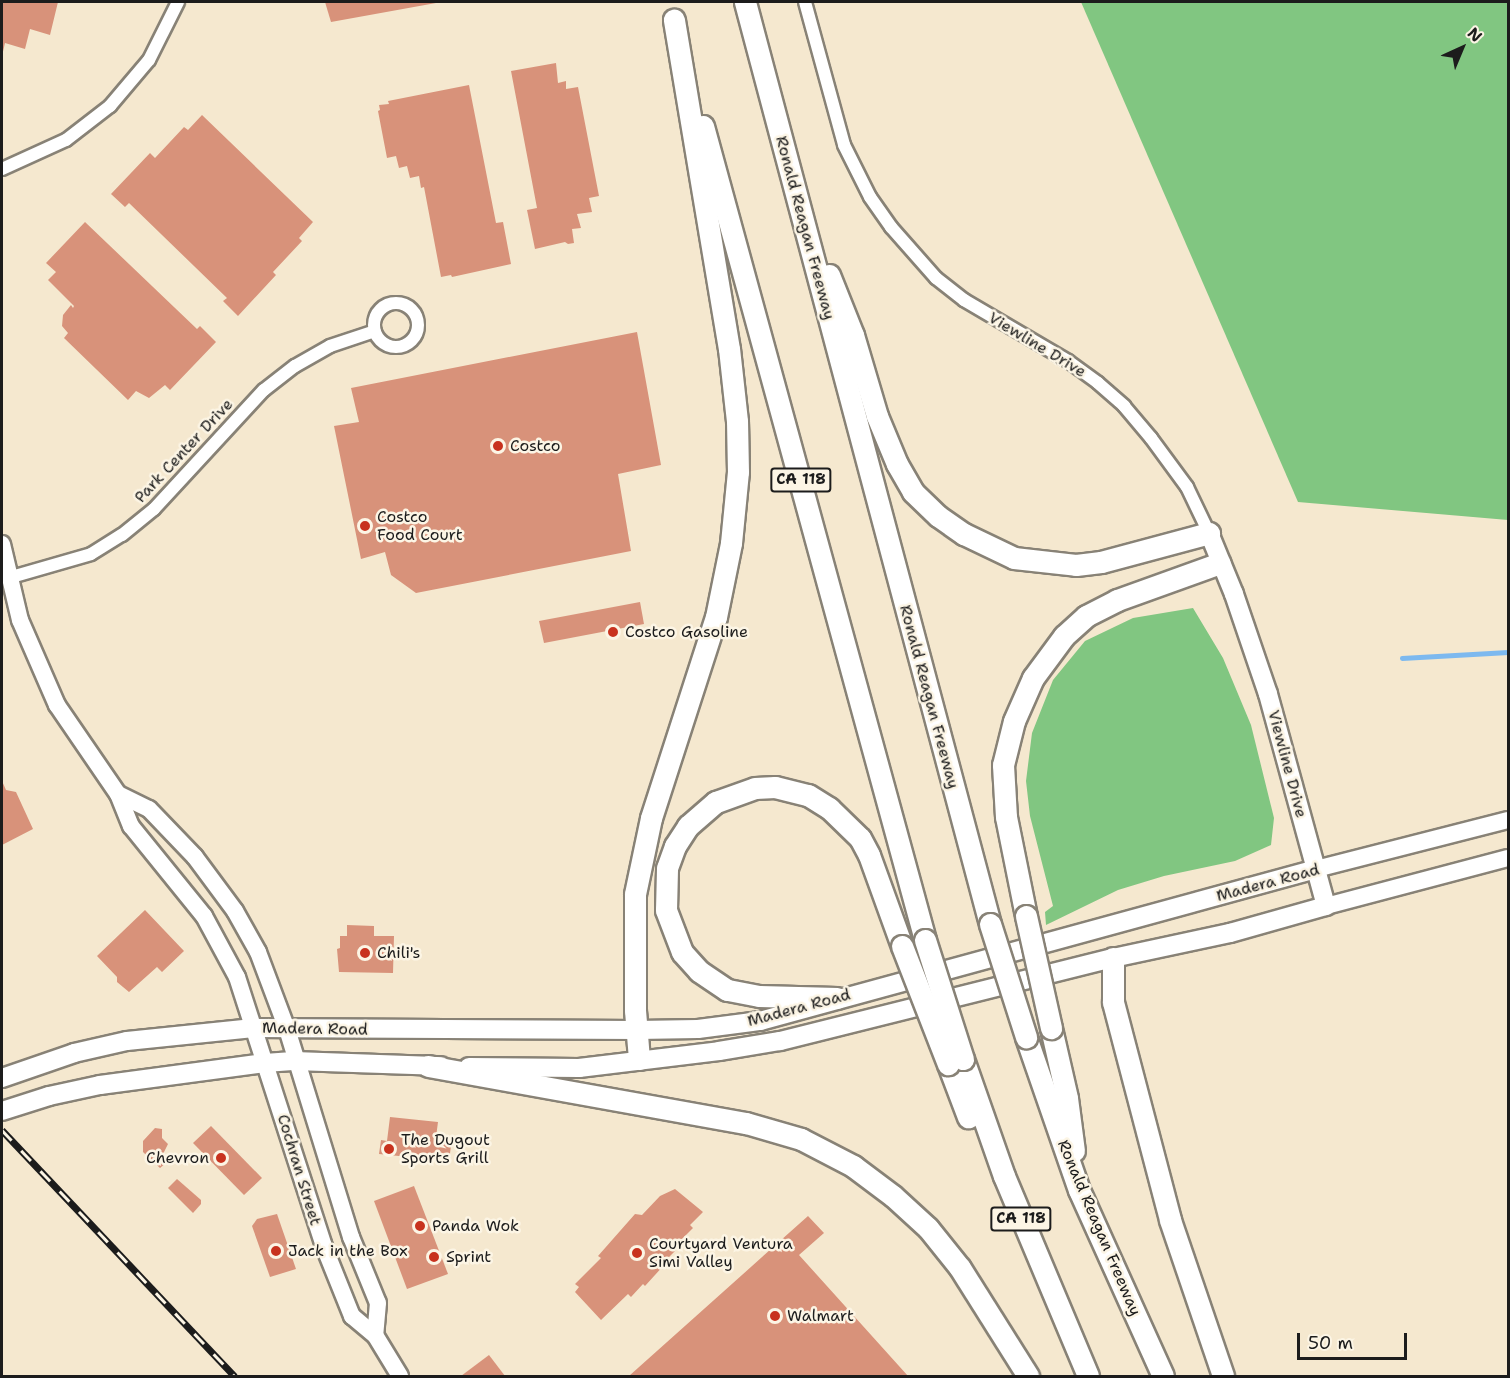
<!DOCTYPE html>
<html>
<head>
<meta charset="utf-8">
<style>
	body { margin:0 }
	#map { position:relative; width:1510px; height:1378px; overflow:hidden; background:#f5e8cf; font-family:"Shantell Sans",sans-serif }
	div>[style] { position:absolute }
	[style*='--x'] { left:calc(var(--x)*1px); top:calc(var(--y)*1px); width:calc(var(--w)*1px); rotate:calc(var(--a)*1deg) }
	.green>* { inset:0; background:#81c681 }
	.stream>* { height:4.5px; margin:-2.25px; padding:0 2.25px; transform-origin:2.25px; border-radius:2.25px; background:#7db9ef }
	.building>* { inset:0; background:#d8927a }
	.roads { filter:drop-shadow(2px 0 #888276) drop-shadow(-2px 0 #888276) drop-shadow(0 2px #888276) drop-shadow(0 -2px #888276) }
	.street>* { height:12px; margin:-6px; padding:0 6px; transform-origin:6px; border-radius:6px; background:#fff }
	.street>.ring { margin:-6px; padding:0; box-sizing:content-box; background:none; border:12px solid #fff; border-radius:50% }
	.secondary>* { height:16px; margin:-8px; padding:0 8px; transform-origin:8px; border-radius:8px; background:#fff }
	.primary>* { height:18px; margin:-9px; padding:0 9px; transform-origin:9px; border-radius:9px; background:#fff }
	.highway>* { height:21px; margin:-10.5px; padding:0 10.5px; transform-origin:10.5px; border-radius:10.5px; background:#fff }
	.rail>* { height:7px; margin-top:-3.5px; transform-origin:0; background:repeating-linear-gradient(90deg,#fcf5e5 0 14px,#1c1c1c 0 28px); box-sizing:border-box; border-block:2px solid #1c1c1c }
	.bridges { filter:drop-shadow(2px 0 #888276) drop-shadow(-2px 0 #888276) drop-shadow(0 2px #888276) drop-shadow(0 -2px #888276) }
	.highway-bridge>* { height:21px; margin:-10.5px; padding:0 10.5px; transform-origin:10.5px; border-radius:10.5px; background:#fff }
	.dots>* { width:16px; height:16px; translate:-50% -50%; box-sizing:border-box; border:3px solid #fcf5e5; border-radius:50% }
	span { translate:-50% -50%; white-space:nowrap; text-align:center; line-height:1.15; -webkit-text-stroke:5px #fcf5e5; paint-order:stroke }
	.shield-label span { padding:2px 4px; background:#fcf5e5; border:2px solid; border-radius:4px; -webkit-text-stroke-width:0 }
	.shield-label { font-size:15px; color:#1c1c1c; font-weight:700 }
	.street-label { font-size:16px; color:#1c1c1c }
	.poi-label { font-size:16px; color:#1c1c1c }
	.left { translate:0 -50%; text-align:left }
	.right { translate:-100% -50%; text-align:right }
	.frame { position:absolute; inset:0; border:3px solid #1c1c1c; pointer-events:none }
	.north { position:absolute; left:1432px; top:18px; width:60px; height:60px; -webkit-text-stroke:4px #fcf5e5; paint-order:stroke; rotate:44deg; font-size:16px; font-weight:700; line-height:24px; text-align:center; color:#1c1c1c }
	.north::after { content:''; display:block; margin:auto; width:21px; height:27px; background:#1c1c1c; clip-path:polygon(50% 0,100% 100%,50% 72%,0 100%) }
	.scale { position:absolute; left:1297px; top:1333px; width:110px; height:27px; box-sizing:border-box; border:3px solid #1c1c1c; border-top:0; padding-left:8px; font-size:18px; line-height:21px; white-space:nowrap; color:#1c1c1c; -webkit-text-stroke:4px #fcf5e5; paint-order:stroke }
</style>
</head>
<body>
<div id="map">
	<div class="green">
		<i style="clip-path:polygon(1081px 2px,1508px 2px,1508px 520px,1298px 502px)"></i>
		<i style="clip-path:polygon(1193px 608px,1223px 658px,1251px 725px,1274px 818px,1271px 845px,1235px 861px,1164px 876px,1118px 890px,1046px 925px,1045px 912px,1053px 906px,1030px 816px,1026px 781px,1032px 733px,1053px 680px,1085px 641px,1133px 618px)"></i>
	</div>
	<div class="stream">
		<i style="--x:1402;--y:658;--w:106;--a:-3.2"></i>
	</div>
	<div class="building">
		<i style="clip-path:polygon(2px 2px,58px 2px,50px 35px,30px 29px,25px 49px,5px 43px,2px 56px)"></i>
		<i style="clip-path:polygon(325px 2px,436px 2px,436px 3px,331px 22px)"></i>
		<i style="clip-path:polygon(556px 63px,558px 83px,566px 81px,566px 89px,578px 87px,599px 196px,589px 198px,592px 212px,577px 214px,581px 228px,572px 229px,574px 243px,568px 244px,565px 242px,535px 249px,527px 210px,537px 208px,511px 71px)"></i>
		<i style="clip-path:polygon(469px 85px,496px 223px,503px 222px,511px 264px,452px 277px,451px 275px,441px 277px,424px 187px,421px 188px,419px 176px,410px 178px,407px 166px,399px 168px,396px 156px,387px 158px,378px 111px,380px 110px,379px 105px,389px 104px,388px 101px)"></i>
		<i style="clip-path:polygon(202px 115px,313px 222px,299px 238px,302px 241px,273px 272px,276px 275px,238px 316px,223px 301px,227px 298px,129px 203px,125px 207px,111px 194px,150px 153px,155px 158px,184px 127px,188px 130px)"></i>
		<i style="clip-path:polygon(85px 222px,197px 329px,200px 326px,216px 342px,170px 390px,165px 385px,149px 398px,136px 391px,128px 400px,64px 338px,68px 333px,62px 326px,63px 315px,71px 305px,73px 308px,74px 306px,48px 280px,56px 272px,46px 263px)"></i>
		<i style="clip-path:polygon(637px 332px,661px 465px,618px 474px,631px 551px,416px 593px,391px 575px,385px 552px,361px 559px,334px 426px,359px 422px,351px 388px)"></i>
		<i style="clip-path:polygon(640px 602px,644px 624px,544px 643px,539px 621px)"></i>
		<i style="clip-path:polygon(2px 781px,6px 790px,16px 792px,33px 829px,2px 845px)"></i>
		<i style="clip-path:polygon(145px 910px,184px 951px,162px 972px,157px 967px,129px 992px,117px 982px,117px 977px,97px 956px)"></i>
		<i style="clip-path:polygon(347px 925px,374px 926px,374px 936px,394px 936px,393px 973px,339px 972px,337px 949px,340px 948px,340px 936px,347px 936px)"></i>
		<i style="clip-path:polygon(390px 1117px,438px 1122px,436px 1137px,452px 1138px,449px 1161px,379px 1154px,381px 1140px,387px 1141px)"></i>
		<i style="clip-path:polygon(211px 1126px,262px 1178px,244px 1195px,193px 1143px)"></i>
		<i style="clip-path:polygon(155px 1128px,162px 1129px,162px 1138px,168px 1144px,163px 1154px,167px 1162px,160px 1168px,143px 1152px,143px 1141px)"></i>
		<i style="clip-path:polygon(177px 1179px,201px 1200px,201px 1204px,193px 1213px,168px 1188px)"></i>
		<i style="clip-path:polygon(414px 1186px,448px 1274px,407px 1289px,374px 1201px)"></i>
		<i style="clip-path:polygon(675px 1189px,703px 1212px,690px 1225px,693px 1228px,674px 1247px,676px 1250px,663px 1263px,665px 1264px,645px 1286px,643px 1284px,631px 1297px,628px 1294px,601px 1320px,575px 1292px,579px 1287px,575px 1284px,601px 1258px,598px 1256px,635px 1214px,642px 1215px,660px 1196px)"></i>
		<i style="clip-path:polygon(277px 1214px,296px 1269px,270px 1277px,252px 1226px,257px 1219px)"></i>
		<i style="clip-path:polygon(808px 1216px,824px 1233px,799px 1255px,908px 1376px,629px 1376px)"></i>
		<i style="clip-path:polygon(489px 1355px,505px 1376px,461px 1376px)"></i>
	</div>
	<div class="roads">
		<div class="street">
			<i style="--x:805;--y:2;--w:148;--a:74.7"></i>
			<i style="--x:844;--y:145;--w:58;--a:63.4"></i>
			<i style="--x:870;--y:197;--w:37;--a:55"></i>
			<i style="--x:891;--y:227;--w:68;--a:48.6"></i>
			<i style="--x:936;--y:278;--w:36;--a:38"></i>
			<i style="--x:964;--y:300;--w:121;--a:30.4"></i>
			<i style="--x:1068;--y:361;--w:37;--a:36"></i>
			<i style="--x:1098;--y:383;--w:35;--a:41"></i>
			<i style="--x:1124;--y:406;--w:42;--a:49.8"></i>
			<i style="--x:1151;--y:438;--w:61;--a:53.7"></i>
			<i style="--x:1187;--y:487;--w:51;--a:64.4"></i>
			<i style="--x:2;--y:169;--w:70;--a:-24.4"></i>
			<i style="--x:66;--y:140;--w:56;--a:-37.7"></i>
			<i style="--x:110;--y:106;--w:60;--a:-49.7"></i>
			<i style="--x:149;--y:60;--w:65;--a:-63.4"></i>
			<i class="ring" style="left:374px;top:303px;width:32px;height:32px"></i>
			<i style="--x:8;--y:578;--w:86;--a:-16.1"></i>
			<i style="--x:91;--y:554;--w:36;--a:-32"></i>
			<i style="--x:122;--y:535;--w:41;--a:-39.1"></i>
			<i style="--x:154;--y:509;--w:162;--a:-47.3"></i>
			<i style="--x:264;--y:390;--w:39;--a:-38"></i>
			<i style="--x:295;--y:366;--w:40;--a:-29.7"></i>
			<i style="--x:330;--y:346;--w:47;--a:-18.4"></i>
		</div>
		<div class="secondary">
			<i style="--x:2;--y:544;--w:78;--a:76.7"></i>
			<i style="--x:20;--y:620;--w:93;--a:66.5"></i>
			<i style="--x:57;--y:705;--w:108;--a:55.6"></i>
			<i style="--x:118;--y:794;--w:35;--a:68"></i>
			<i style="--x:131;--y:826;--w:116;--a:51"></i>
			<i style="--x:204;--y:916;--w:69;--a:61.6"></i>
			<i style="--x:237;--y:977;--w:281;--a:72.1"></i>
			<i style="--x:323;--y:1244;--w:78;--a:68.1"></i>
			<i style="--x:352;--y:1316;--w:30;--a:40"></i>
			<i style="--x:375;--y:1335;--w:48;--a:58.6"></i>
			<i style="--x:118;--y:794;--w:34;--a:26"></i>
			<i style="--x:149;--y:809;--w:66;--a:46.2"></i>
			<i style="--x:195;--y:857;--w:67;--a:53.5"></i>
			<i style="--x:235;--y:911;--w:47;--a:60.7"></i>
			<i style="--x:258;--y:952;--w:82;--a:69.4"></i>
			<i style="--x:287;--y:1029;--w:218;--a:72.9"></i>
			<i style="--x:351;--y:1237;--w:71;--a:67.8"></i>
			<i style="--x:378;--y:1303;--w:32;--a:95"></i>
			<i style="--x:1316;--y:869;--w:198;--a:-14.3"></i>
			<i style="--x:1326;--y:906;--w:188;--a:-14.8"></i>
		</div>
		<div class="primary">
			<i style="--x:469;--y:1067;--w:110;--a:0.5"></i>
			<i style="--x:579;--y:1068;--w:141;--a:-6.9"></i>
			<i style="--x:719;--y:1051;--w:62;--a:-9.3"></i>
			<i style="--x:780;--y:1041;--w:343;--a:-14"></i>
			<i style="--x:1113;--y:958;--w:120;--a:-12.1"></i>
			<i style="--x:1230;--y:933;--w:100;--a:-15.7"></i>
			<i style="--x:1326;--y:906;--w:220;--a:-105.3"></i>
			<i style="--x:1268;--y:694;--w:106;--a:-108.8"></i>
			<i style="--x:1234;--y:594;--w:66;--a:-112.3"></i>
			<i style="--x:2;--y:1078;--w:76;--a:-19.1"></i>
			<i style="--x:74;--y:1053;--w:54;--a:-12.8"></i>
			<i style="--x:127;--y:1041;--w:127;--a:-5.9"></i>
			<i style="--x:253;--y:1028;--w:384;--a:0.3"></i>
			<i style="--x:637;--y:1030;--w:61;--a:-0.9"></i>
			<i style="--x:698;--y:1029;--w:63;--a:-7.4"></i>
			<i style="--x:760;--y:1021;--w:576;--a:-15.29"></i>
			<i style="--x:2;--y:1111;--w:49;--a:-17.7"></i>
			<i style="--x:49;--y:1096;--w:52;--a:-12.2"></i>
			<i style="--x:100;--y:1085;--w:166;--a:-7.6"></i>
			<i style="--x:265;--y:1063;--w:31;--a:-4"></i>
			<i style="--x:296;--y:1061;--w:145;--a:2"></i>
		</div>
		<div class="highway">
			<i style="--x:745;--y:2;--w:954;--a:75.12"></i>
			<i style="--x:703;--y:126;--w:844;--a:74.74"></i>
			<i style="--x:829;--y:275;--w:65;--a:68.2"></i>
			<i style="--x:853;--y:335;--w:84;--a:73.5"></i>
			<i style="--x:877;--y:416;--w:52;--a:67.4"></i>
			<i style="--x:897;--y:464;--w:32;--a:60"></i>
			<i style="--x:913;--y:492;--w:35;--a:44"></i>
			<i style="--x:938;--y:516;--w:32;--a:35"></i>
			<i style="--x:964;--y:534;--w:55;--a:25.6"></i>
			<i style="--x:1014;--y:558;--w:62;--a:6.4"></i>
			<i style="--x:1076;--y:565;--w:25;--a:-7"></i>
			<i style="--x:1101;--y:562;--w:112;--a:-15"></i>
			<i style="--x:1026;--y:916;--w:101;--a:-101.4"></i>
			<i style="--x:1006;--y:817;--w:52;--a:-93.3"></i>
			<i style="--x:1003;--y:765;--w:45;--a:-76"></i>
			<i style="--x:1014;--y:721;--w:47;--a:-66.2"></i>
			<i style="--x:1033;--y:678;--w:52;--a:-53.6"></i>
			<i style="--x:1064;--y:636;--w:30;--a:-42"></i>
			<i style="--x:1086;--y:616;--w:35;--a:-27"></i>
			<i style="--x:1117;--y:600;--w:109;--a:-19.8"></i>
			<i style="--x:1113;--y:958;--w:44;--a:90"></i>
			<i style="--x:1113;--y:1002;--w:225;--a:75.3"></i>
			<i style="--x:1170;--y:1220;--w:165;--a:71.2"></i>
			<i style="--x:837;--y:998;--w:78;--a:-178.5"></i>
			<i style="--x:759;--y:996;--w:33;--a:-169"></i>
			<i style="--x:727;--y:990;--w:34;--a:-146"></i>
			<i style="--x:699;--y:971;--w:25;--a:-132"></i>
			<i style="--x:682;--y:952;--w:45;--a:-110.9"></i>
			<i style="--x:666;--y:910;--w:42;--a:-88.6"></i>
			<i style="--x:667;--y:868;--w:23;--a:-70"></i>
			<i style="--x:675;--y:846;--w:24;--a:-57"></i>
			<i style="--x:688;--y:826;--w:37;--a:-41"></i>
			<i style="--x:716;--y:802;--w:41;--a:-19.7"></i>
			<i style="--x:755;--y:788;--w:20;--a:-3"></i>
			<i style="--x:775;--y:787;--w:34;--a:14"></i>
			<i style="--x:808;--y:795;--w:25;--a:32"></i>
			<i style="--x:829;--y:808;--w:43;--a:44.1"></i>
			<i style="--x:860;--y:838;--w:19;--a:62"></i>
			<i style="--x:869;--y:855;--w:97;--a:70.1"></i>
			<i style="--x:1051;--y:1028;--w:72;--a:77.1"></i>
			<i style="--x:1067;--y:1098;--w:53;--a:82.5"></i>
			<i style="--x:1026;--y:1037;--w:162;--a:70.9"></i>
			<i style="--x:1079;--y:1190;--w:204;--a:65.7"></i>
			<i style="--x:639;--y:1059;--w:49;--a:-94.7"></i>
			<i style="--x:635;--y:1010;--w:116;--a:-90"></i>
			<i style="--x:635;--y:894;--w:78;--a:-78.1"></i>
			<i style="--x:651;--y:818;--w:211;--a:-72.1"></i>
			<i style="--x:716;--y:617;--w:76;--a:-78.5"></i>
			<i style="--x:731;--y:543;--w:71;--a:-84.4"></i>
			<i style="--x:738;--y:472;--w:51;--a:-91.1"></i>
			<i style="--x:737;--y:421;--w:72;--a:-96.3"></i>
			<i style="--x:729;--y:349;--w:334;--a:-99.5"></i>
			<i style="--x:963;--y:1059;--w:124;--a:70.7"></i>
			<i style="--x:1004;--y:1176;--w:217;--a:67.2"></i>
			<i style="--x:948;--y:1064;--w:57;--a:69.3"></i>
			<i style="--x:428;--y:1066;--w:323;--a:10.2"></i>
			<i style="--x:746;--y:1123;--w:57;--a:16.2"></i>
			<i style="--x:801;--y:1139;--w:59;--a:27.4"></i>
			<i style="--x:853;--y:1166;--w:50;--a:36.9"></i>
			<i style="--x:893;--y:1196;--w:47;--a:42.4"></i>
			<i style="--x:928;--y:1228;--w:51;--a:51.3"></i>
			<i style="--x:960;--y:1268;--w:128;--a:57.8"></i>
		</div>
	</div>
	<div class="rail">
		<i style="--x:2;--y:1130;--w:339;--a:46.6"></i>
	</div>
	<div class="bridges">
		<div class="highway-bridge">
			<i style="--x:1026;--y:916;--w:115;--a:77.4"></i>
			<i style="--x:990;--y:924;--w:119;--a:72.3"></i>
			<i style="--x:925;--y:940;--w:125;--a:72.3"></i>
			<i style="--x:902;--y:946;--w:127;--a:68.7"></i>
		</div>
	</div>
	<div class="dots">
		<i style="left:498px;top:446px;background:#c8321e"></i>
		<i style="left:365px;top:526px;background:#c8321e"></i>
		<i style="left:613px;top:632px;background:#c8321e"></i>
		<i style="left:365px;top:953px;background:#c8321e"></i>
		<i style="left:389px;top:1149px;background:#c8321e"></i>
		<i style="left:221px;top:1158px;background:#c8321e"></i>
		<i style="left:420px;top:1226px;background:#c8321e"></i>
		<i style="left:276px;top:1251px;background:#c8321e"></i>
		<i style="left:637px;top:1253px;background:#c8321e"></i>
		<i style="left:434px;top:1257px;background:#c8321e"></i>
		<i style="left:775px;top:1316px;background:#c8321e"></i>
	</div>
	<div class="shield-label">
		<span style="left:801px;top:480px">CA 118</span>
		<span style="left:1021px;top:1219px">CA 118</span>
	</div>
	<div class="street-label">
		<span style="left:805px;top:228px;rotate:75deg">Ronald Reagan Freeway</span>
		<span style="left:1037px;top:345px;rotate:31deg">Viewline Drive</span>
		<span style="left:184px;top:451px;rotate:-47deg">Park Center Drive</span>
		<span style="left:929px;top:697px;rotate:75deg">Ronald Reagan Freeway</span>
		<span style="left:1287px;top:764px;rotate:75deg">Viewline Drive</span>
		<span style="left:1268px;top:883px;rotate:-15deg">Madera Road</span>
		<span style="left:799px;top:1008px;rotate:-15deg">Madera Road</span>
		<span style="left:315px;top:1029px;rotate:1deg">Madera Road</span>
		<span style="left:299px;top:1170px;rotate:73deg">Cochran Street</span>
		<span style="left:1099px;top:1228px;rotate:67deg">Ronald Reagan Freeway</span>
	</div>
	<div class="poi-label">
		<span class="left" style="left:510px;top:446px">Costco</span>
		<span class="left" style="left:377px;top:526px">Costco<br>Food Court</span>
		<span class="left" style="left:625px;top:632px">Costco Gasoline</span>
		<span class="left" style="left:377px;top:953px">Chili's</span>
		<span class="left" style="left:401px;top:1149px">The Dugout<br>Sports Grill</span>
		<span class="right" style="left:209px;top:1158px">Chevron</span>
		<span class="left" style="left:432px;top:1226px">Panda Wok</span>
		<span class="left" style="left:649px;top:1253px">Courtyard Ventura<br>Simi Valley</span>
		<span class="left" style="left:288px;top:1251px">Jack in the Box</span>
		<span class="left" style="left:446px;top:1257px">Sprint</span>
		<span class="left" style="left:787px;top:1316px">Walmart</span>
	</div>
	<div class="frame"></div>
	<div class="north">N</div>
	<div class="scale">50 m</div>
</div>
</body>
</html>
